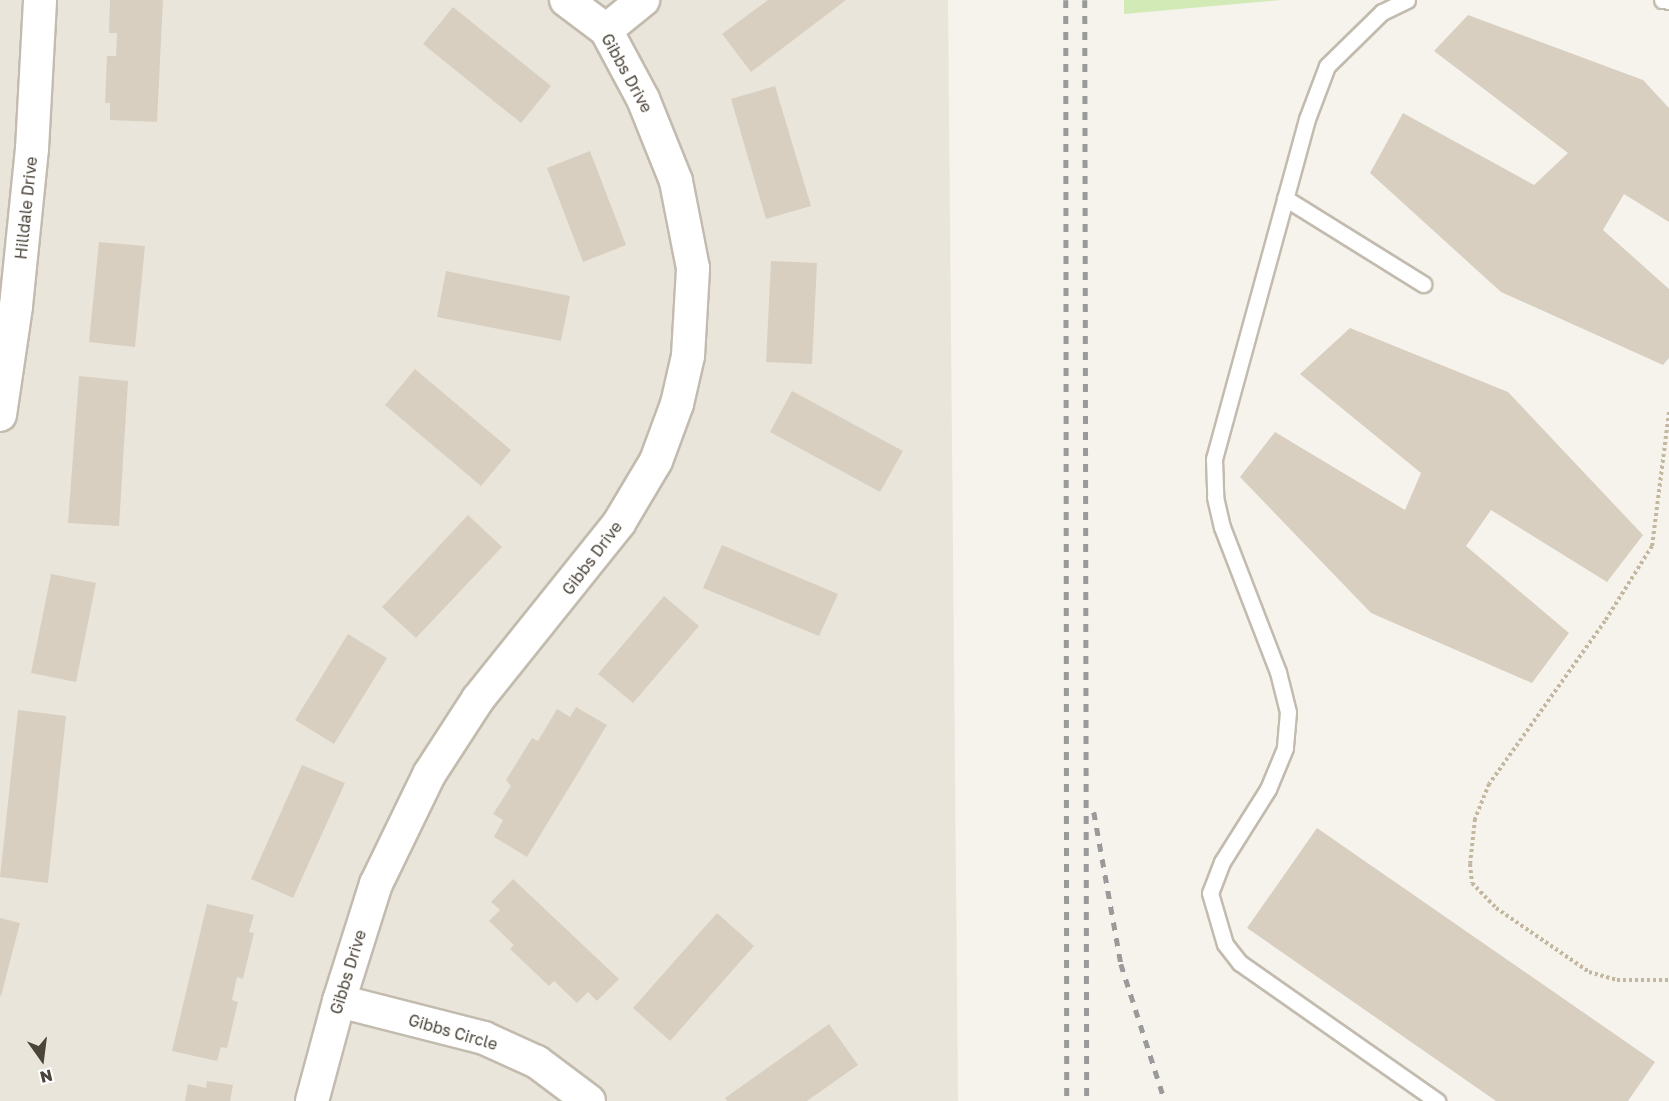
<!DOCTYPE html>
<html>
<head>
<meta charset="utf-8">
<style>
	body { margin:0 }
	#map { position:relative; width:1669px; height:1101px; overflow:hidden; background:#f6f3ec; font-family:"Golos Text",sans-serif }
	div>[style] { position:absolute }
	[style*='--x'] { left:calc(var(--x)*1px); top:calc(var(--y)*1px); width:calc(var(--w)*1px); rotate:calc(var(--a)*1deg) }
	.residential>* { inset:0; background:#eae5da }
	.green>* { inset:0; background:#d2eab5 }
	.building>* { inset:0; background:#d8cfc1 }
	.path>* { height:4px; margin-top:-2px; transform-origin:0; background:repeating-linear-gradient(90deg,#c4b79f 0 3px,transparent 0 6px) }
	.roads { filter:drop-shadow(2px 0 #c2bbae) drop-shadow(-2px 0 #c2bbae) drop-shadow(0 2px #c2bbae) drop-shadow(0 -2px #c2bbae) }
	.lane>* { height:15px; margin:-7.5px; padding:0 7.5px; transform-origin:7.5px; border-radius:7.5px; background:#fff }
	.street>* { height:32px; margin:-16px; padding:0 16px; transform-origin:16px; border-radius:16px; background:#fff }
	.rail>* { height:4.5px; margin-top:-2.25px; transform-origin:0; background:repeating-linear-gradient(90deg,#9a9a9a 0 8px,transparent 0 16px) }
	span { translate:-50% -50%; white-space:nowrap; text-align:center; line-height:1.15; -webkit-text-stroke:4.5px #fff; paint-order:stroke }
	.street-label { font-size:16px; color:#4b4439 }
	.north { position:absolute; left:12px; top:1029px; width:60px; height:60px; -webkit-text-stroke:4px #fff; paint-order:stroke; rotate:166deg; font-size:16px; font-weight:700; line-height:24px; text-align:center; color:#4b4439 }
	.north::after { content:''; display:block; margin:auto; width:21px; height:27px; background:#4b4439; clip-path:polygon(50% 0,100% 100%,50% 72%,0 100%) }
</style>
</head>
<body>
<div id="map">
	<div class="residential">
		<i style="clip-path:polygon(0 0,948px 0,958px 1101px,0 1101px)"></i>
	</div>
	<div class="green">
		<i style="clip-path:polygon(1124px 0,1281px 0,1124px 14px)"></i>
	</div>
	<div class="building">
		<i style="clip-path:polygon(110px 0,163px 0,157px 122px,110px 120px,110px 103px,105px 103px,107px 56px,116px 56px,117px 33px,109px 33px)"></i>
		<i style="clip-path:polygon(768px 0,846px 0,751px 72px,722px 34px)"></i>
		<i style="clip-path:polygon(453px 7px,551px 86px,521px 123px,423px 44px)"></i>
		<i style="clip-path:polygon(1468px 15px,1643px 80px,1669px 108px,1669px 222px,1624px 194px,1603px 230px,1669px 289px,1669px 358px,1663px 365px,1501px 292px,1370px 173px,1403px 113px,1534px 185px,1568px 153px,1434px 51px)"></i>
		<i style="clip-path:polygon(775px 86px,811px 206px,766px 219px,731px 99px)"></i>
		<i style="clip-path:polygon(590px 151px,626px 245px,583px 262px,547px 168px)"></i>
		<i style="clip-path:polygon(99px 242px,145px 246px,135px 347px,89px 342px)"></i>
		<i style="clip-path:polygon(771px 261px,817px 263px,812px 364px,766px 362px)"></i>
		<i style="clip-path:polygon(446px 271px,570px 296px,561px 341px,437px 317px)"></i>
		<i style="clip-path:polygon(1350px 328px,1508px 392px,1643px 535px,1607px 582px,1491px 510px,1466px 546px,1569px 633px,1532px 683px,1371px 613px,1240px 477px,1275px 432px,1405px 510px,1421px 473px,1300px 374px)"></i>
		<i style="clip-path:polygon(415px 369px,511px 450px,481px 486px,385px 405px)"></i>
		<i style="clip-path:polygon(79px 376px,128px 381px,119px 526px,68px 523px)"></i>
		<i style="clip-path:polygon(792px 391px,903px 451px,880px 492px,770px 432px)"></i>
		<i style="clip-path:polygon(468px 515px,502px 547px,416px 638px,382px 607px)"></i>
		<i style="clip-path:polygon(722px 545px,838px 594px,819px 636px,703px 588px)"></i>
		<i style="clip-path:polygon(51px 574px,96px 583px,76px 682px,31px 673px)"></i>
		<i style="clip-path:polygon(664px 596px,699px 626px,633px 703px,598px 674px)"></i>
		<i style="clip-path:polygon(348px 634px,387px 658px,334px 744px,295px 720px)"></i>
		<i style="clip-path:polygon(576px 707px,607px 725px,527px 857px,494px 837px,503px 820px,493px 814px,511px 786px,506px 780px,532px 738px,538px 741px,557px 709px,570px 717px)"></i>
		<i style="clip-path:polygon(18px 710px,66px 716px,48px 883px,0 877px)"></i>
		<i style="clip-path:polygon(302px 765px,345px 783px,293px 898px,251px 879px)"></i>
		<i style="clip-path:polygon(1317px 828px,1655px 1062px,1628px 1101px,1496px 1101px,1247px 928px)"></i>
		<i style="clip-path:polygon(513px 879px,619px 979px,597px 1001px,588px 992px,577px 1003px,554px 981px,549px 986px,510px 949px,514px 945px,489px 921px,500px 910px,491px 902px)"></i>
		<i style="clip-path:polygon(207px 904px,254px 915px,249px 932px,254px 933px,243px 979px,237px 977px,232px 1000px,238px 1002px,227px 1048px,221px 1047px,217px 1061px,172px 1051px)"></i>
		<i style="clip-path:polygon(717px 913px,754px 946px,670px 1041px,633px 1008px)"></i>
		<i style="clip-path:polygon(0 918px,20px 923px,1px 996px,0 996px)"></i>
		<i style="clip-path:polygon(829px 1024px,858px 1065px,807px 1101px,727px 1101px,725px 1098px)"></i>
		<i style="clip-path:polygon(207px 1081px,233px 1085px,230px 1101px,185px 1101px,188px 1084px,206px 1088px)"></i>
	</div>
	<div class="path">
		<i style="--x:1669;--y:412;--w:135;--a:97.2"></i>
		<i style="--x:1652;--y:546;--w:89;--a:122.1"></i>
		<i style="--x:1605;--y:621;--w:200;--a:125.4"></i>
		<i style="--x:1489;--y:784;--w:38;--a:112"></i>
		<i style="--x:1475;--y:819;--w:45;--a:96.3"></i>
		<i style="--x:1470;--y:864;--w:19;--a:84"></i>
		<i style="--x:1472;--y:883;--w:35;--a:46"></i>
		<i style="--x:1496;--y:908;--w:113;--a:34.5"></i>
		<i style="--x:1589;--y:972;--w:29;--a:16"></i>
		<i style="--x:1617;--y:980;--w:52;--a:0"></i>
	</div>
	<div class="roads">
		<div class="lane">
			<i style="--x:1407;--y:0;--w:28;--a:154"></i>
			<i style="--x:1382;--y:12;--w:77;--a:135.5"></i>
			<i style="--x:1327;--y:66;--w:57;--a:110.7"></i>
			<i style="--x:1307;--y:119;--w:352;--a:105.3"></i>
			<i style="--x:1214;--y:459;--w:38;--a:88"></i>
			<i style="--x:1215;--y:497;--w:31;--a:77"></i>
			<i style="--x:1222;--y:527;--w:155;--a:68.9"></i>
			<i style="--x:1278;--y:672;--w:41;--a:76"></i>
			<i style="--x:1288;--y:712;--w:36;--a:95"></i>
			<i style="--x:1285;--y:748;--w:44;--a:112.5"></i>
			<i style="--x:1268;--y:789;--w:86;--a:122.2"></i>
			<i style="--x:1222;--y:862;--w:33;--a:111"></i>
			<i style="--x:1210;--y:893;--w:53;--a:73.6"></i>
			<i style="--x:1225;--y:944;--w:24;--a:52"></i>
			<i style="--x:1240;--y:963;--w:241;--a:35"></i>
			<i style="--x:1662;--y:0;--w:7;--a:8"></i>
			<i style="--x:1285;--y:198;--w:163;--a:31.9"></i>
		</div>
		<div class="street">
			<i style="--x:606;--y:30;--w:48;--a:-39"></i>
			<i style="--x:0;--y:415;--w:110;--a:-81.6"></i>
			<i style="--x:16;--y:306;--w:158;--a:-84.2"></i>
			<i style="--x:32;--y:149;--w:149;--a:-86.9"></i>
			<i style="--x:339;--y:1001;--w:150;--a:14.3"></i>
			<i style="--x:484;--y:1038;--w:58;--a:24.4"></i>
			<i style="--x:537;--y:1062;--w:65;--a:36.9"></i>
			<i style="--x:312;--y:1101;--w:104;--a:-74.9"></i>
			<i style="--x:339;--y:1001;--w:123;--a:-72.5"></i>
			<i style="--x:376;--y:884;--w:123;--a:-64.1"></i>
			<i style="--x:430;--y:773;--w:88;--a:-57"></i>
			<i style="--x:478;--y:699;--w:226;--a:-51.3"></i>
			<i style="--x:619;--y:523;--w:72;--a:-59.2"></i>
			<i style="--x:656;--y:461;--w:61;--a:-69.8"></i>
			<i style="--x:677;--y:404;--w:49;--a:-77.1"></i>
			<i style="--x:688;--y:356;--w:88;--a:-86.7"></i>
			<i style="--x:693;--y:268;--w:89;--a:-101.1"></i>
			<i style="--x:676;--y:181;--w:88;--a:-111.9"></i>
			<i style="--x:643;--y:99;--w:78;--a:-118.2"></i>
			<i style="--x:606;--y:30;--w:50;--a:-143.1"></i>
		</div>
	</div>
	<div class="rail">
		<i style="--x:1066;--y:0;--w:1101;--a:89.95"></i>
		<i style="--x:1085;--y:0;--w:1101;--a:89.9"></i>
		<i style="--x:1094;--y:812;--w:154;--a:79.9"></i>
		<i style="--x:1121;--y:964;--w:144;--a:72.2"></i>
	</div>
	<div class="street-label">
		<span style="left:627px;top:73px;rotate:61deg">Gibbs Drive</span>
		<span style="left:26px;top:208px;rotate:-84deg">Hilldale Drive</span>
		<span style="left:592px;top:558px;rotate:-53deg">Gibbs Drive</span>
		<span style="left:348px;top:972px;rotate:-73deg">Gibbs Drive</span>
		<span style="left:453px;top:1032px;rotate:16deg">Gibbs Circle</span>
	</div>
	<div class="north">N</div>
</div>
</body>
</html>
